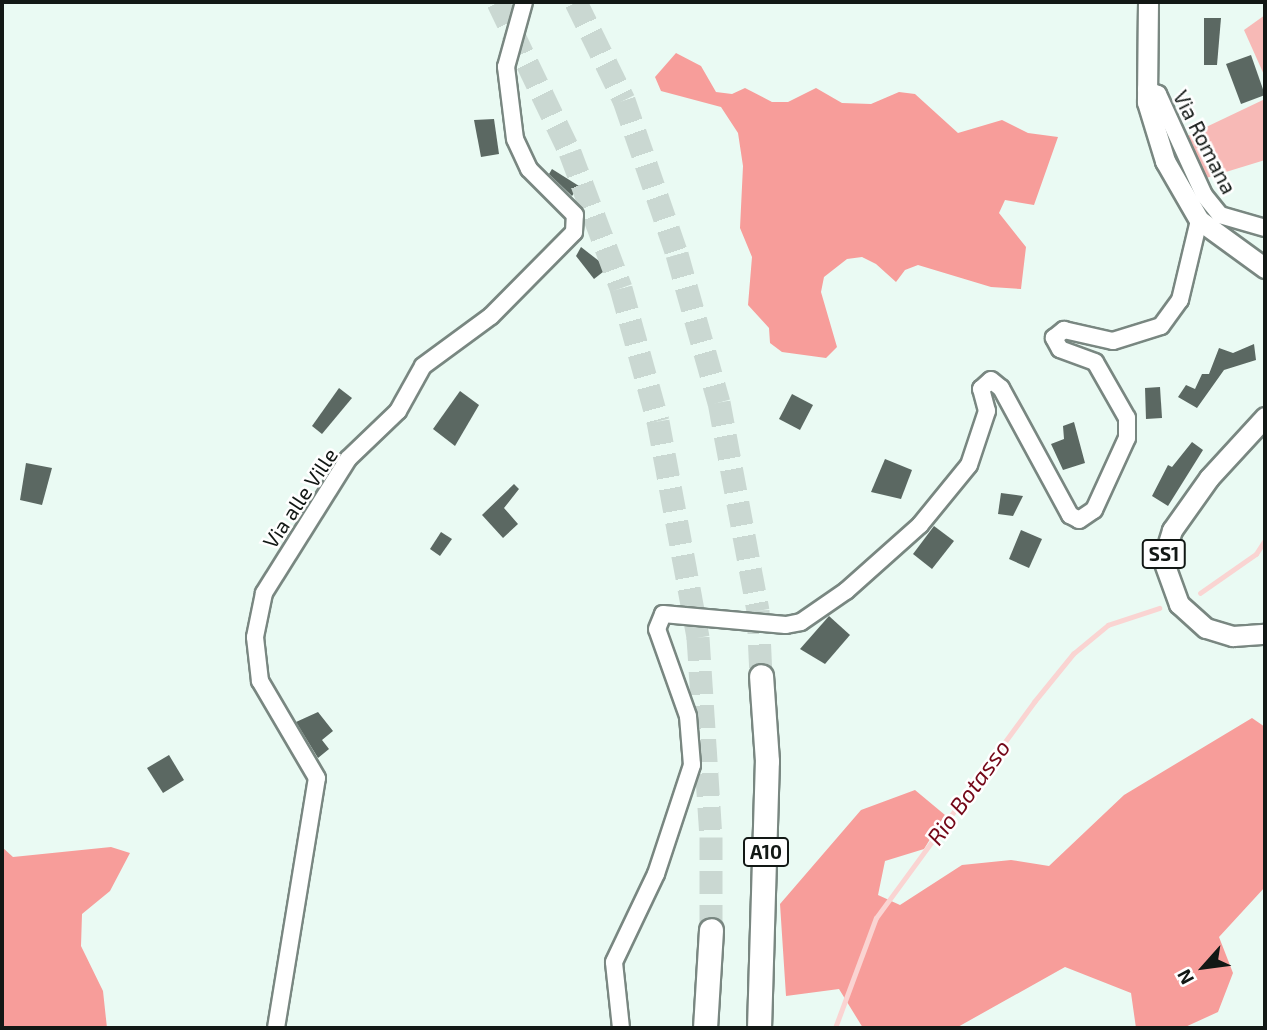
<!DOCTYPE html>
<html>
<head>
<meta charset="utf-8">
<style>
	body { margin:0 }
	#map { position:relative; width:1267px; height:1030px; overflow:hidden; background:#eafaf3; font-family:"Exo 2",sans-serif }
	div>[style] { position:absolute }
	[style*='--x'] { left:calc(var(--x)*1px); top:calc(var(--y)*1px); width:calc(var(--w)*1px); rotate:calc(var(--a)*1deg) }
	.green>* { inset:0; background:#f7b9b6 }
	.forest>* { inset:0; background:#f79d9a }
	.stream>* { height:4.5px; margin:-2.25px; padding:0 2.25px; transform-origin:2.25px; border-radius:2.25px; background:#fad4d2 }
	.building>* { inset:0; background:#5b6862 }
	.highway-tunnel>* { height:23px; margin-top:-11.5px; transform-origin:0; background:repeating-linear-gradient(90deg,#cad8d2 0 23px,transparent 0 34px) }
	.roads { filter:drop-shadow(2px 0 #798781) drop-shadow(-2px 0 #798781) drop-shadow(0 2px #798781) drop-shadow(0 -2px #798781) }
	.minor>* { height:16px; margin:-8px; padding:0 8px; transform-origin:8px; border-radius:8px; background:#fff }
	.major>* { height:19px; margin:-9.5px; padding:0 9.5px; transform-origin:9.5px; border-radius:9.5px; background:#fff }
	.highway>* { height:23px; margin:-11.5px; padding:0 11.5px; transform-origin:11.5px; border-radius:11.5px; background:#fff }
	span { translate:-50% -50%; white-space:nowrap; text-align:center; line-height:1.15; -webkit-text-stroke:5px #fff; paint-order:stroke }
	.shield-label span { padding:2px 5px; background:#fff; border:2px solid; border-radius:5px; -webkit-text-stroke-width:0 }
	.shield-label { font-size:19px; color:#121815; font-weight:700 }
	.street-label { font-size:21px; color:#121815 }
	.water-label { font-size:23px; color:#740718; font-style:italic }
	.frame { position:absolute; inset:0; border:4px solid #121815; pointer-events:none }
	.north { position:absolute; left:1169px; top:932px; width:70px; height:70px; -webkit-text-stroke:5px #fff; paint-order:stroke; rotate:242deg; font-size:19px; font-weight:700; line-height:28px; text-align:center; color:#121815 }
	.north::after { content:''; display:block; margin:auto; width:24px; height:32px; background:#121815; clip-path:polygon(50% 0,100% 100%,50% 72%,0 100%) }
</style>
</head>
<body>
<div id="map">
	<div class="green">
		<i style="clip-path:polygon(1265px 15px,1265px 77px,1244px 30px)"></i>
		<i style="clip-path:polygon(1265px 99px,1265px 160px,1203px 179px,1181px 139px)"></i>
	</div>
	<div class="forest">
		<i style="clip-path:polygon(676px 53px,701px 66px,716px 92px,732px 94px,745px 88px,772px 102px,788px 102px,816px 88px,842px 103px,871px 104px,899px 92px,915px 94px,958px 133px,1002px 120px,1028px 133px,1058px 137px,1034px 205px,1005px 200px,999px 213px,1026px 247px,1021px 289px,991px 287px,918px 265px,905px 270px,896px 282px,876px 264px,862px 257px,847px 259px,824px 277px,821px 292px,837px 347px,826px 358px,782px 352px,770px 343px,769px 328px,748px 305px,752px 257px,740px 228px,743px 166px,738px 133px,721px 107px,661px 91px,655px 77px)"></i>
		<i style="clip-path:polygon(1252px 718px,1265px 727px,1265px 887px,1219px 937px,1233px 973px,1218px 1012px,1183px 1028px,1136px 1028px,1131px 993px,1065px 967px,956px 1028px,863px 1028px,839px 989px,786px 996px,780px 904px,861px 810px,915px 790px,945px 815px,924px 849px,885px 861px,878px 895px,900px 905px,962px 865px,1011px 860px,1049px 866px,1124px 795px)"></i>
		<i style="clip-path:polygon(2px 847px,13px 857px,111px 847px,130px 853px,110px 891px,82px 914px,81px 946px,103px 991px,107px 1028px,2px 1028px)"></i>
	</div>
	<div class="stream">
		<i style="--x:1200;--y:593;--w:68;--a:-34.9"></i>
		<i style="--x:1256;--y:554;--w:17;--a:-57"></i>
		<i style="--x:835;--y:1028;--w:117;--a:-69.6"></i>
		<i style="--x:876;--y:918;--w:268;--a:-53.8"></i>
		<i style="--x:1034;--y:702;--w:62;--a:-50.9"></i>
		<i style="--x:1073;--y:654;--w:45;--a:-39.6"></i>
		<i style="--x:1108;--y:625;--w:54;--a:-18.4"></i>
	</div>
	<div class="building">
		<i style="clip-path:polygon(1204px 18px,1221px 18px,1217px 65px,1204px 65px)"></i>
		<i style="clip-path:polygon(1251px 55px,1265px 95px,1241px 104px,1226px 64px)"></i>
		<i style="clip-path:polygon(494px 119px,499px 154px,481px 157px,474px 120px)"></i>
		<i style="clip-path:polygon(552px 169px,579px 186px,572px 196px,549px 174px)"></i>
		<i style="clip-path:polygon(581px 247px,608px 268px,594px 279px,576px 256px)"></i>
		<i style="clip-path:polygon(1254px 344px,1256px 360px,1224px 370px,1197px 408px,1178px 397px,1186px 385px,1195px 389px,1202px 374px,1209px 374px,1219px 348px,1233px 353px)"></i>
		<i style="clip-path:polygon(1160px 387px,1162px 418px,1146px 419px,1145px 388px)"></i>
		<i style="clip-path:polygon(339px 388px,352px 398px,322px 434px,312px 426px)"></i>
		<i style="clip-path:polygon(460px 391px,479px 405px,455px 446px,433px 429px)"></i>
		<i style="clip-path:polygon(792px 394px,813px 405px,800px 430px,779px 419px)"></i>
		<i style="clip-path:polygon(1074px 422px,1085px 463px,1063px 470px,1051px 444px,1064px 439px,1063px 426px)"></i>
		<i style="clip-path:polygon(1192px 442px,1203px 450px,1168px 506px,1152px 496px,1168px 465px,1172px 467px)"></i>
		<i style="clip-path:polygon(885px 459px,912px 470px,901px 499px,871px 492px)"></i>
		<i style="clip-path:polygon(26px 463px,52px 468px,42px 505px,20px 500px)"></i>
		<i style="clip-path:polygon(514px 484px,519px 489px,504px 508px,518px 524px,503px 538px,482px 515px)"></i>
		<i style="clip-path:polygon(1001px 493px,1023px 496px,1013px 516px,998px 514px)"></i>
		<i style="clip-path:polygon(934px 526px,954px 541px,932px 569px,913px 554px)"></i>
		<i style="clip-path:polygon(1021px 530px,1042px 539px,1029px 568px,1009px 559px)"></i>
		<i style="clip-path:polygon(441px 532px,452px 539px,440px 556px,430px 549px)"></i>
		<i style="clip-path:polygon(829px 616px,850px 635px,825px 664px,800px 649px)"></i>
		<i style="clip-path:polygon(318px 712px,333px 731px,322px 740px,329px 749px,318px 758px,296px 722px)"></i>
		<i style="clip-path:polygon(169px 755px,184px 780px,163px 793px,147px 768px)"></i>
	</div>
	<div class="highway-tunnel">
		<i style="--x:498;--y:2;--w:166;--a:64.4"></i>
		<i style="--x:570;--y:152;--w:145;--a:69.4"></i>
		<i style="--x:621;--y:288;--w:138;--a:74.5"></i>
		<i style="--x:658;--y:421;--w:220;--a:79.5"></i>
		<i style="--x:698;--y:637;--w:200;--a:86.3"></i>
		<i style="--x:711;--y:837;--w:93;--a:90"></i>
		<i style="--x:576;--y:2;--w:109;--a:63.9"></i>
		<i style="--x:624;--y:100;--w:163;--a:71"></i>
		<i style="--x:677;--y:254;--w:154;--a:74.2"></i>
		<i style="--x:719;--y:402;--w:212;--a:79.4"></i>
		<i style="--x:758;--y:610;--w:66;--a:87.4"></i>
	</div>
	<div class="roads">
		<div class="minor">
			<i style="--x:1146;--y:89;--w:13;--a:23"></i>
			<i style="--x:1158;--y:94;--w:111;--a:65.5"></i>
			<i style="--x:1204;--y:195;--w:26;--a:51"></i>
			<i style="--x:1220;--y:215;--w:47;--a:16.1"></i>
			<i style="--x:276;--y:1028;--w:253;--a:-80.7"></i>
			<i style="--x:317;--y:778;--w:113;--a:-120.4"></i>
			<i style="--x:260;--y:681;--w:44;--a:-96.5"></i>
			<i style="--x:255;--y:637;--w:45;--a:-78.4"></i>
			<i style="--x:264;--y:593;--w:158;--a:-57.9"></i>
			<i style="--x:348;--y:459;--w:69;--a:-43.8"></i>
			<i style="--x:398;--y:411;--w:51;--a:-60.9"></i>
			<i style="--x:423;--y:366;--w:84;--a:-36.3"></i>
			<i style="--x:491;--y:316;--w:118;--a:-45.3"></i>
			<i style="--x:574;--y:232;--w:17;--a:-87"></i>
			<i style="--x:575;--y:215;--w:65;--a:-135"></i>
			<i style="--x:529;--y:169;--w:33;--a:-115"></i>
			<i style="--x:515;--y:139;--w:73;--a:-97.1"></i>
			<i style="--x:506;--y:67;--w:67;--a:-74.5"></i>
			<i style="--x:621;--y:1028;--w:66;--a:-96.1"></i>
			<i style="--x:614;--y:962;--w:98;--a:-64.5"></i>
			<i style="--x:656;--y:874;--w:115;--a:-71.7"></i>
			<i style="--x:692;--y:765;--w:49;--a:-94.7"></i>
			<i style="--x:688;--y:716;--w:92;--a:-109.6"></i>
			<i style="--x:657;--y:629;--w:16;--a:-68"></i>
			<i style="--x:663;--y:614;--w:123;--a:5.1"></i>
			<i style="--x:786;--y:625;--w:15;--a:-11"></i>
			<i style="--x:801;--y:622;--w:55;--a:-34.6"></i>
			<i style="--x:846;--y:591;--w:99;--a:-41.7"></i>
			<i style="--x:920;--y:525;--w:77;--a:-50.8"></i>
			<i style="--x:969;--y:465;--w:57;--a:-71.6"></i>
			<i style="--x:987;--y:411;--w:23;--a:-105"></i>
			<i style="--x:981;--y:389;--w:13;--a:-42"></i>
			<i style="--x:991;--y:380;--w:13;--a:39"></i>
			<i style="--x:1001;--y:388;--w:145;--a:61.5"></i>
			<i style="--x:1070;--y:515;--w:10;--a:29"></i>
			<i style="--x:1079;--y:520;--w:18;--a:-34"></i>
			<i style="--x:1094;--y:510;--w:79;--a:-65.4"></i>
			<i style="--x:1127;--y:438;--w:20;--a:-90"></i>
			<i style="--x:1127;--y:418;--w:64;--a:-119.7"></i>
			<i style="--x:1095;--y:362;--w:37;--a:-160"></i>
			<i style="--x:1060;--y:349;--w:13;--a:-119"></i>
			<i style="--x:1054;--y:338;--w:13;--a:-39"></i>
			<i style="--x:1064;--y:330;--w:50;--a:12.7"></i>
			<i style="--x:1113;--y:341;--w:50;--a:-17.4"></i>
			<i style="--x:1161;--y:326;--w:32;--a:-54"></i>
			<i style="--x:1180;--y:300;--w:82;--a:-76.6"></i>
		</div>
		<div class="major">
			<i style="--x:1148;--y:2;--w:100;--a:90.6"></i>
			<i style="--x:1147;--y:102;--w:62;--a:73"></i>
			<i style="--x:1165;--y:161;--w:68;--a:60"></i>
			<i style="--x:1199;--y:220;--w:82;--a:36"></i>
			<i style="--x:1265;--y:417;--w:83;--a:132.6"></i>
			<i style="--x:1209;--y:478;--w:64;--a:125.4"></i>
			<i style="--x:1172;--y:530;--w:31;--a:107"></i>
			<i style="--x:1163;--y:560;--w:47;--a:70"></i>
			<i style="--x:1179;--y:604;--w:36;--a:42"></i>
			<i style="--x:1206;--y:628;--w:28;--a:17"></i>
			<i style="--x:1233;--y:636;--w:32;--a:-4"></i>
		</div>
		<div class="highway">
			<i style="--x:705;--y:1028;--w:98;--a:-86.5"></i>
			<i style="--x:759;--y:1028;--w:267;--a:-88.3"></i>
			<i style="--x:767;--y:761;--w:85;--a:-94"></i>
		</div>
	</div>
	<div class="shield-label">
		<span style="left:1164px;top:554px">SS1</span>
		<span style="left:766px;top:852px">A10</span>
	</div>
	<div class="street-label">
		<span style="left:1205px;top:142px;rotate:63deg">Via Romana</span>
		<span style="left:300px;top:498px;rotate:-56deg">Via alle Ville</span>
	</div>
	<div class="water-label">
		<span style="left:968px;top:792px;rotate:-54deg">Rio Botasso</span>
	</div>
	<div class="frame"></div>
	<div class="north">N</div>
</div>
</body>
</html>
